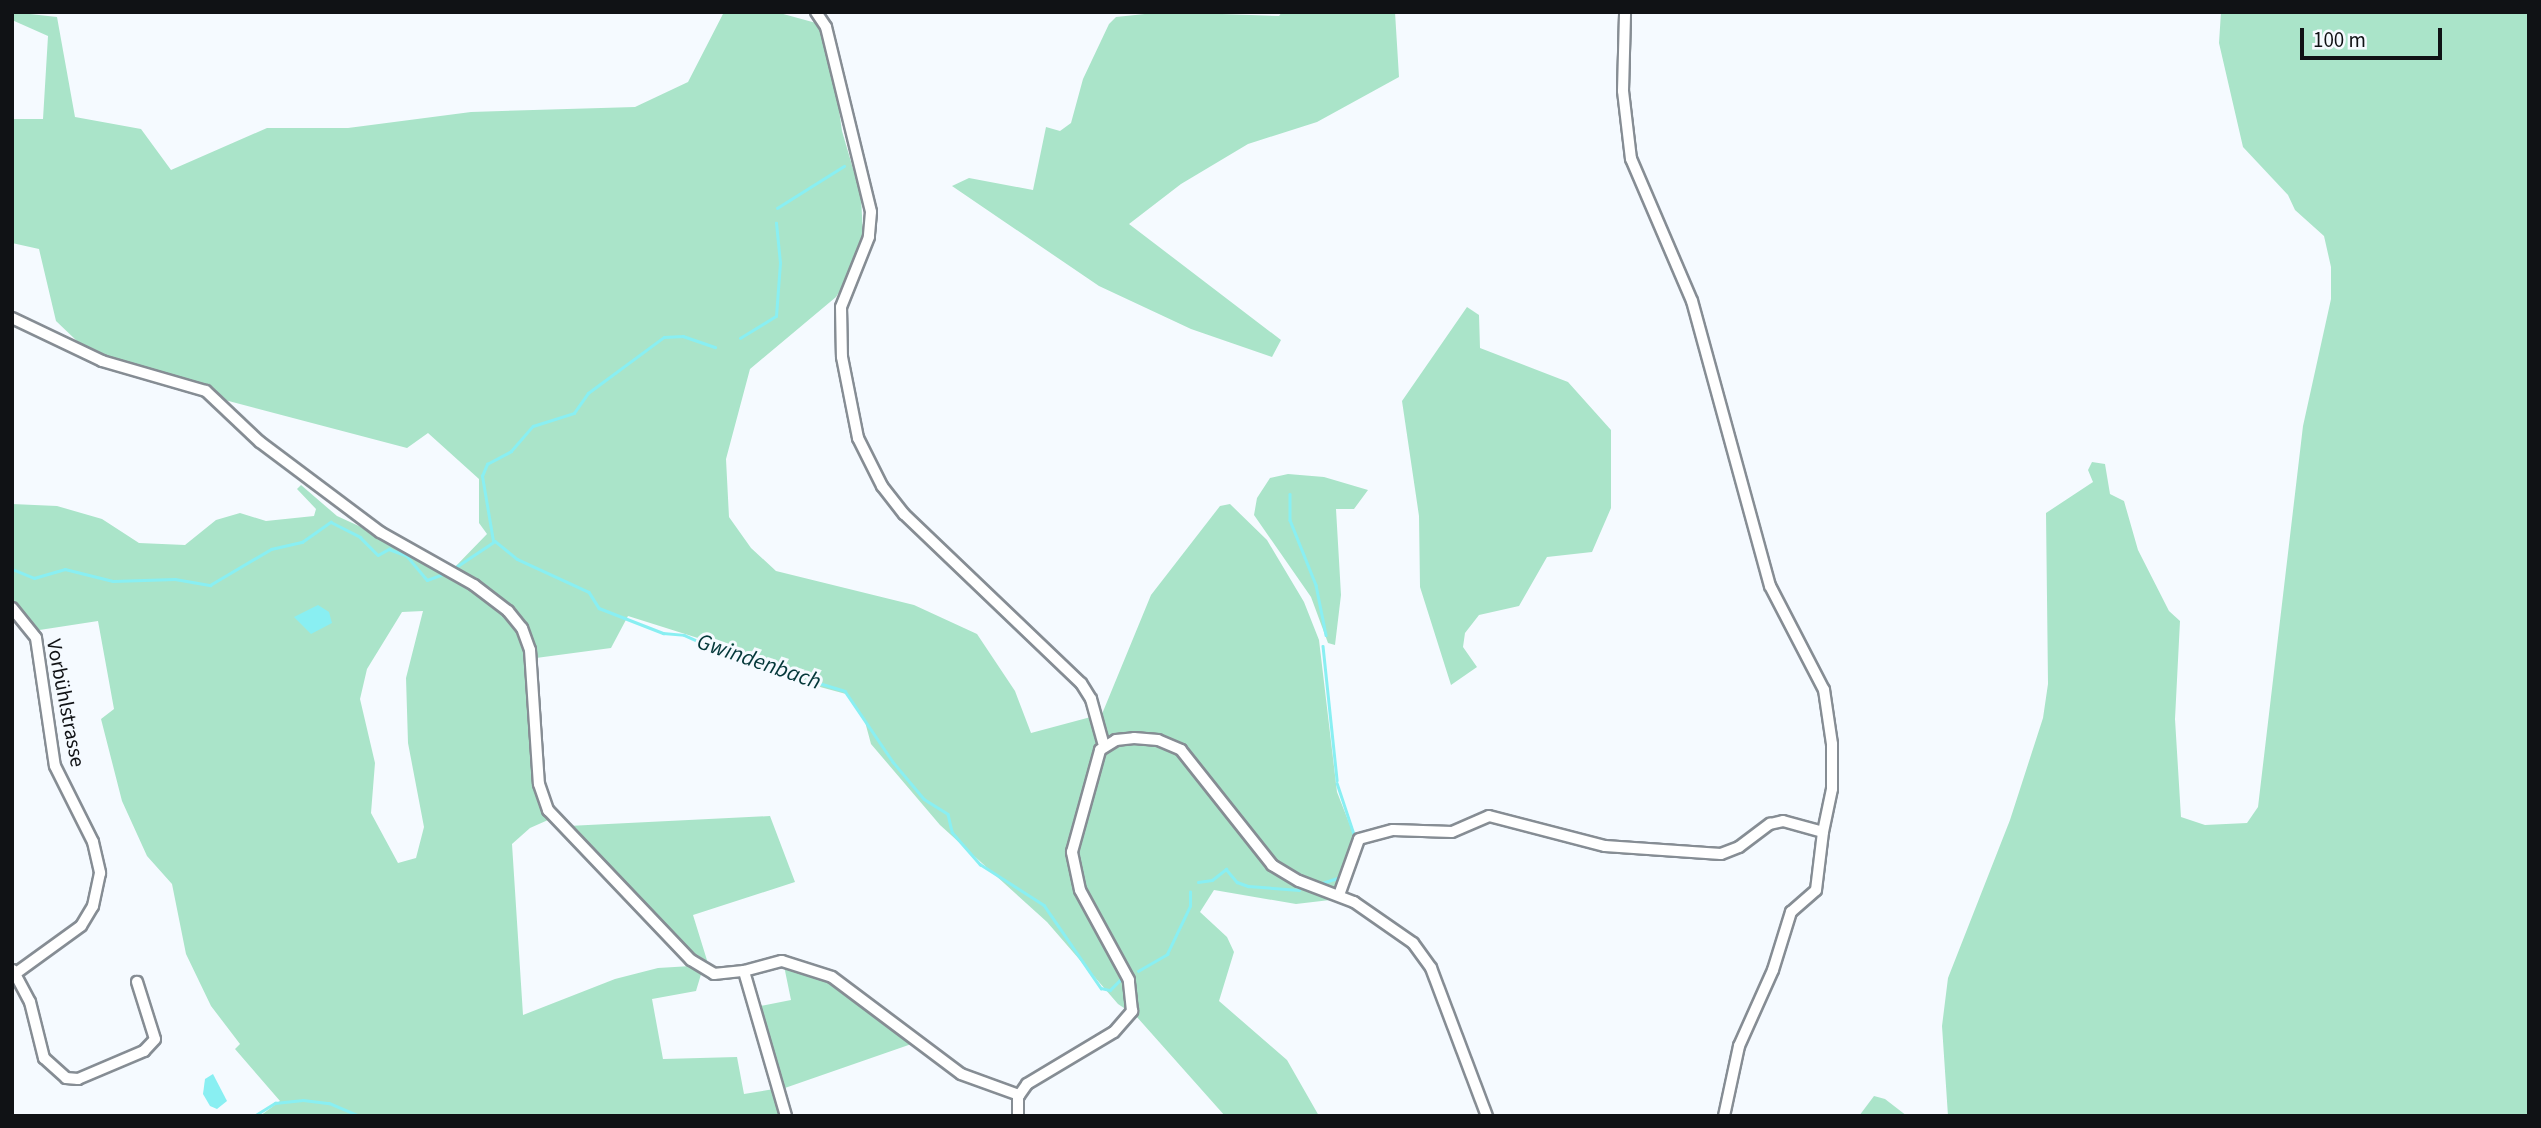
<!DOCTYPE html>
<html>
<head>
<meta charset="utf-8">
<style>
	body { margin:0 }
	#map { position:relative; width:2541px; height:1128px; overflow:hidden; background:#f5faff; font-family:"Source Sans 3",sans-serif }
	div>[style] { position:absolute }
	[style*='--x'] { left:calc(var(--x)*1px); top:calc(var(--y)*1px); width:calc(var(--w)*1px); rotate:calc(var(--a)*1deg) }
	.green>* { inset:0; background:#aae4c9 }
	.water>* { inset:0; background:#89eff2 }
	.stream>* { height:2.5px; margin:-1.25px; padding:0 1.25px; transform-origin:1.25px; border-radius:1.25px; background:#89eff2 }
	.roads { filter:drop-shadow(2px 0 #868d94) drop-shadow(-2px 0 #868d94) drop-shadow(0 2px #868d94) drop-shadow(0 -2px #868d94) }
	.street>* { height:10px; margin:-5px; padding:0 5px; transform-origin:5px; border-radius:5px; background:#fff }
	span { translate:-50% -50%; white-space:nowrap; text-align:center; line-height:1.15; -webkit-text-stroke:6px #f5faff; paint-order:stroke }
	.street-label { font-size:21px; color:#101215 }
	.water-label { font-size:23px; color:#033739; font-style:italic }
	.frame { position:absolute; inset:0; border:14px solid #101215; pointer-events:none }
	.scale { position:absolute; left:2300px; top:28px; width:142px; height:32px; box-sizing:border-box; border:4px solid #101215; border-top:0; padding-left:9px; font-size:21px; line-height:24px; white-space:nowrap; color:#101215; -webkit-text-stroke:5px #f5faff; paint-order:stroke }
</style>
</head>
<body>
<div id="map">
	<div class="green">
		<i style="clip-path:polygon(evenodd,12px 12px,57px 17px,75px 117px,141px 129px,171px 170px,267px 128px,348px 128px,471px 112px,635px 107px,688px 82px,724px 12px,776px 12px,827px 26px,842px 131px,861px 196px,863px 236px,858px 262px,836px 297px,750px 369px,726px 459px,729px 517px,751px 548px,776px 571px,914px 605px,977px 634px,1015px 691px,1031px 733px,1102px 714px,1151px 595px,1220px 506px,1230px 504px,1267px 540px,1304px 602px,1319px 640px,1337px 792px,1355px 838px,1330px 900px,1296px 904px,1214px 890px,1200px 912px,1227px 937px,1234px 952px,1219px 1001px,1287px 1060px,1319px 1116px,1225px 1116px,1136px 1016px,1118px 1004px,1047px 922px,940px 825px,871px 744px,864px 718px,846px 694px,809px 684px,720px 645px,628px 616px,611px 648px,536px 658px,542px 783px,557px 816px,530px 828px,512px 844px,523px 1015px,615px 979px,658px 968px,691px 966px,568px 826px,770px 816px,795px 882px,693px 915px,710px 970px,702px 971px,696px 991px,652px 999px,663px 1059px,737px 1057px,744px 1094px,774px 1089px,750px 1008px,791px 1000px,783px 961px,822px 970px,873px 1000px,923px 1040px,782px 1089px,791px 1116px,260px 1116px,280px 1101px,235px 1049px,240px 1044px,211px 1006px,186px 954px,172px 884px,147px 856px,122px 801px,101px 719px,114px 709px,98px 621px,33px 631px,12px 608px,12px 504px,57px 506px,102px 519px,139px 543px,185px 545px,216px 520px,240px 513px,266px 521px,314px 516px,316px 509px,297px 489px,301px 485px,337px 516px,453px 569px,487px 534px,479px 523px,479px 479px,428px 433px,407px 448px,153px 381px,99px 362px,56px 321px,39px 249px,12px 243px,12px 119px,43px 119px,48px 36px,12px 20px,12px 12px,423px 611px,406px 678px,408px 743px,424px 827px,416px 858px,398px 863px,371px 813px,375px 763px,360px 699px,367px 669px,402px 612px,423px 611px)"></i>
		<i style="clip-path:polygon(1164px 12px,1279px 16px,1282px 12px,1395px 12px,1399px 77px,1317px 122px,1248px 144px,1181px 184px,1129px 224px,1281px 340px,1272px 357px,1191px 329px,1099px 286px,952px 186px,969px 178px,1033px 190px,1046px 127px,1060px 131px,1071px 123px,1083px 79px,1109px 24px,1116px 17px)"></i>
		<i style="clip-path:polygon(2221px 12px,2529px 12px,2529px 1116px,1948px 1116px,1942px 1026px,1948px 978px,2010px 820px,2043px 718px,2048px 684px,2046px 513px,2093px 482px,2088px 470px,2092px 462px,2105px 464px,2110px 494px,2124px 501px,2138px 550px,2169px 611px,2180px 621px,2175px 719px,2181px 817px,2205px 825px,2247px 823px,2258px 807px,2303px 426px,2331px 299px,2331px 267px,2324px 236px,2295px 210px,2288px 195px,2243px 147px,2219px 43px)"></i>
		<i style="clip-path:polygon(1467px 307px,1479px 315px,1480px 348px,1568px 382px,1611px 430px,1611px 508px,1592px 552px,1547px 557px,1519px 606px,1479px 615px,1465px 633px,1463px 647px,1477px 667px,1451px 685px,1420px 587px,1419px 516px,1402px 401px)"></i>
		<i style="clip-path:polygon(1288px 474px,1324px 477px,1368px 490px,1354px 509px,1336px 509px,1341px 595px,1335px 645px,1328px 643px,1311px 597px,1254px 515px,1257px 498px,1270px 478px)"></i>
		<i style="clip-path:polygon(1874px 1096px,1885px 1099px,1907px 1116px,1859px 1116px)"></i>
	</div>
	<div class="water">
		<i style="clip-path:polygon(318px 605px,329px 612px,332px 623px,311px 634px,294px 617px)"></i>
		<i style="clip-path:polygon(213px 1074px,227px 1101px,217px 1109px,210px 1106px,203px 1094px,205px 1079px)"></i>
	</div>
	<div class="stream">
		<i style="--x:777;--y:208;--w:79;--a:-32.1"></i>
		<i style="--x:740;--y:338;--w:42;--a:-31.4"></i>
		<i style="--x:776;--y:316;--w:53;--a:-85.7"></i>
		<i style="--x:780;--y:263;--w:40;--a:-95.7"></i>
		<i style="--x:1290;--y:494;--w:26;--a:90"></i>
		<i style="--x:1290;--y:520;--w:70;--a:68.2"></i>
		<i style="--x:1316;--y:585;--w:51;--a:78.7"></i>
		<i style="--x:493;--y:541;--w:66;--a:-99.6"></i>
		<i style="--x:482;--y:476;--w:13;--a:-67"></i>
		<i style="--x:487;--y:464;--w:27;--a:-28"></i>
		<i style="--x:511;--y:451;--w:33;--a:-49"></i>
		<i style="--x:533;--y:426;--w:43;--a:-17.6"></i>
		<i style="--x:574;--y:413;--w:24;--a:-55"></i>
		<i style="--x:588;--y:393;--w:94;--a:-36.4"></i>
		<i style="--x:664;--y:337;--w:19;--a:-3"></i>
		<i style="--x:683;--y:336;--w:34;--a:19"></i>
		<i style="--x:12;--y:569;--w:24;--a:22"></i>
		<i style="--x:34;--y:578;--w:32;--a:-16"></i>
		<i style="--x:65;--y:569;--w:49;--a:14"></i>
		<i style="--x:113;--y:581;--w:62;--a:-1.8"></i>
		<i style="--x:175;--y:579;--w:36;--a:10"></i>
		<i style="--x:210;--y:585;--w:71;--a:-30.5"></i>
		<i style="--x:271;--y:549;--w:32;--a:-13"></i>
		<i style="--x:302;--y:542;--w:35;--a:-35"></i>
		<i style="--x:331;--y:522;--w:33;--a:27"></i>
		<i style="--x:360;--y:537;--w:25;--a:45"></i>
		<i style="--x:378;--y:555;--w:13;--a:-29"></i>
		<i style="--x:389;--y:549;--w:19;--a:21"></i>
		<i style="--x:407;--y:556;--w:31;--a:50"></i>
		<i style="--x:427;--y:580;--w:15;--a:-20"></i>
		<i style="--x:453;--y:569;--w:50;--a:-33.7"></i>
		<i style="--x:495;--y:541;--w:28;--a:39"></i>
		<i style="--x:517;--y:559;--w:79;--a:24.6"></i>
		<i style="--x:589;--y:592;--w:19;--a:58"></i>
		<i style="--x:599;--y:608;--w:69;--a:21.3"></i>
		<i style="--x:663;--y:633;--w:21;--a:5"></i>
		<i style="--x:684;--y:635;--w:35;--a:24"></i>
		<i style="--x:716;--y:649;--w:18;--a:-3"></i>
		<i style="--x:734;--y:648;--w:16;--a:47"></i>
		<i style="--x:745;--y:660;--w:16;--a:22"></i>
		<i style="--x:760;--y:666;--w:52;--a:10"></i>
		<i style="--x:811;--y:675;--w:11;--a:45"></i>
		<i style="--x:819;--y:683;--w:27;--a:17"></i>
		<i style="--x:845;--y:691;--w:86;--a:55.9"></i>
		<i style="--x:893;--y:762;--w:48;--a:50"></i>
		<i style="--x:924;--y:799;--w:28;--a:32"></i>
		<i style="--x:948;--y:814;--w:18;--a:77"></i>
		<i style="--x:952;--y:832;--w:43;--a:48.8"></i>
		<i style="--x:980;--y:864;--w:76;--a:32.6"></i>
		<i style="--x:1044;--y:905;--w:101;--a:55.5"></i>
		<i style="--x:1101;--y:988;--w:9;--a:13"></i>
		<i style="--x:1110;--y:990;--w:14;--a:-45"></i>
		<i style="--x:1323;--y:646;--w:135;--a:84"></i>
		<i style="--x:1337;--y:783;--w:57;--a:71.6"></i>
		<i style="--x:1198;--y:882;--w:14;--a:-8"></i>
		<i style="--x:1212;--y:880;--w:18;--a:-38"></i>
		<i style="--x:1226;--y:869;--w:17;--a:50"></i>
		<i style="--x:1237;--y:882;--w:12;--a:20"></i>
		<i style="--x:1248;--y:886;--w:51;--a:4.5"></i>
		<i style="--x:1319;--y:884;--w:23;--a:-18"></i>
		<i style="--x:1138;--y:971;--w:34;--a:-30"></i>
		<i style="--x:1167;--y:954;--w:53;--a:-64.4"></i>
		<i style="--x:1190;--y:906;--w:14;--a:-90"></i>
		<i style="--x:254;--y:1116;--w:25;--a:-32"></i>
		<i style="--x:275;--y:1103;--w:28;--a:-6"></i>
		<i style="--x:303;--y:1100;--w:26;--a:7"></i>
		<i style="--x:329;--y:1103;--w:34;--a:23"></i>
	</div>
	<div class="roads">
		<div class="street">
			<i style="--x:816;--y:12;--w:18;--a:56"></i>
			<i style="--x:826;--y:27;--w:190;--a:76.3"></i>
			<i style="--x:871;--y:212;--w:25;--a:95"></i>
			<i style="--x:869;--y:237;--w:75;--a:111.8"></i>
			<i style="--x:841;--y:307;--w:50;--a:88.9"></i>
			<i style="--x:842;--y:357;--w:83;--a:78.8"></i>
			<i style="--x:858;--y:438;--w:54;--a:63.4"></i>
			<i style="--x:882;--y:486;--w:36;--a:52"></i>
			<i style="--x:904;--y:514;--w:245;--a:43.7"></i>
			<i style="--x:1081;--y:683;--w:19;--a:58"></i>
			<i style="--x:1091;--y:699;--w:49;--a:74.5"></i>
			<i style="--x:12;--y:318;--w:100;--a:25.5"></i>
			<i style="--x:102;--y:361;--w:108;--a:16.1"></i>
			<i style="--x:206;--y:391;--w:74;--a:43.4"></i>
			<i style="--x:260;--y:442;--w:150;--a:36.9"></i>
			<i style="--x:380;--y:532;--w:108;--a:29.4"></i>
			<i style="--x:474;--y:585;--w:43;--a:37.4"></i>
			<i style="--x:508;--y:611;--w:22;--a:51"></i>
			<i style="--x:522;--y:628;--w:23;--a:70"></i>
			<i style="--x:530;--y:650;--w:134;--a:86.2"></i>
			<i style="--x:539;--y:784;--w:28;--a:71"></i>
			<i style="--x:548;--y:810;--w:207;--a:46.4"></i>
			<i style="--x:691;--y:960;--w:27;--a:31"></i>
			<i style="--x:714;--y:974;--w:30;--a:-6"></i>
			<i style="--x:12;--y:608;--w:38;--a:51"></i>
			<i style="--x:36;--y:638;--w:129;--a:81.6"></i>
			<i style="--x:55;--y:766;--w:85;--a:63.4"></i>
			<i style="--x:93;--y:842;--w:32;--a:77"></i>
			<i style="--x:100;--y:873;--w:34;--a:102"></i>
			<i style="--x:93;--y:906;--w:23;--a:121"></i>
			<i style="--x:81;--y:926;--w:85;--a:144.1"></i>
			<i style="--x:1339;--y:895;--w:59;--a:-70.3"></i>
			<i style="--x:1359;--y:839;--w:35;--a:-15"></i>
			<i style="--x:1393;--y:830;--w:59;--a:1.9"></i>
			<i style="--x:1452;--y:832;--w:40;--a:-23.4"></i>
			<i style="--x:1489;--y:816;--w:120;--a:14.5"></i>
			<i style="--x:1605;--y:846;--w:116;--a:3.9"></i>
			<i style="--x:1721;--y:854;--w:19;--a:-21"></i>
			<i style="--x:1739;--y:847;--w:39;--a:-37"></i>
			<i style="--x:1770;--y:824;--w:13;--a:-13"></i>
			<i style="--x:1783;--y:821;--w:41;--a:15.4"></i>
			<i style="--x:1823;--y:832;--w:44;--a:-78.2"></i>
			<i style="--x:1832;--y:789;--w:45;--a:-90"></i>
			<i style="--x:1832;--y:744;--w:55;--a:-98.4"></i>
			<i style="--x:1824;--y:690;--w:117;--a:-117.4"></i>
			<i style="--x:1770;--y:586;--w:295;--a:-105.3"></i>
			<i style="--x:1692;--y:301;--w:155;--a:-113.2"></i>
			<i style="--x:1631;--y:159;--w:68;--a:-96.7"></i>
			<i style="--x:1623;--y:91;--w:79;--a:-88.5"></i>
			<i style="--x:13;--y:970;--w:36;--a:62"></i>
			<i style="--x:30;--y:1002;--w:58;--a:76"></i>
			<i style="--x:44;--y:1058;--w:30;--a:42"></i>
			<i style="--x:66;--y:1078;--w:12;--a:5"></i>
			<i style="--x:78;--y:1079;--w:72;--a:-23"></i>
			<i style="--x:144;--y:1051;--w:16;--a:-47"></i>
			<i style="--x:155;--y:1039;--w:60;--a:-107.5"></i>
			<i style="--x:786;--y:1116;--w:151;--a:-106.2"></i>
			<i style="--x:744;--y:971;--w:39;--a:-15"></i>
			<i style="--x:782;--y:961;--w:52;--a:17.7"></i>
			<i style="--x:832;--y:977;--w:161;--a:36.9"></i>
			<i style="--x:961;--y:1074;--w:62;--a:19.9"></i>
			<i style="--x:1018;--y:1116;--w:19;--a:-90"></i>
			<i style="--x:1018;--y:1097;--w:16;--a:-55"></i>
			<i style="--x:1027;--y:1084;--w:101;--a:-30.9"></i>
			<i style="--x:1114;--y:1032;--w:28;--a:-49"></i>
			<i style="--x:1132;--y:1011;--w:31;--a:-96"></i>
			<i style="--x:1129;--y:980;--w:102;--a:-118.6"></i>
			<i style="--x:1080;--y:890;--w:39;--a:-102"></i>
			<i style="--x:1072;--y:852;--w:106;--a:-74.6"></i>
			<i style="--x:1100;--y:750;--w:19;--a:-32"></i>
			<i style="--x:1116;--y:740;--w:18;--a:-6"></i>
			<i style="--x:1134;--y:738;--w:24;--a:5"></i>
			<i style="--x:1158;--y:740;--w:25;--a:23"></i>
			<i style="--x:1181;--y:750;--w:147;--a:51.6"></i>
			<i style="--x:1272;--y:865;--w:31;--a:31"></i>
			<i style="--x:1299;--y:881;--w:59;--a:20.9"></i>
			<i style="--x:1354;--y:902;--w:72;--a:34.8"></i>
			<i style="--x:1413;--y:943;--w:31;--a:54"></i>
			<i style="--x:1431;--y:968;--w:158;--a:69.3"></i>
			<i style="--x:1724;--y:1116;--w:72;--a:-77.9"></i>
			<i style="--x:1739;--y:1046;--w:83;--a:-65.9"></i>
			<i style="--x:1773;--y:970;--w:61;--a:-72.8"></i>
			<i style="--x:1791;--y:912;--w:33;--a:-41"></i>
			<i style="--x:1816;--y:890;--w:58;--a:-83.1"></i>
		</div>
	</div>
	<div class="street-label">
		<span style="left:66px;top:703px;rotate:79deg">Vorbühlstrasse</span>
	</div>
	<div class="water-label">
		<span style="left:759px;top:662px;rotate:19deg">Gwindenbach</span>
	</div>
	<div class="frame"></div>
	<div class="scale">100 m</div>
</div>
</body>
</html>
